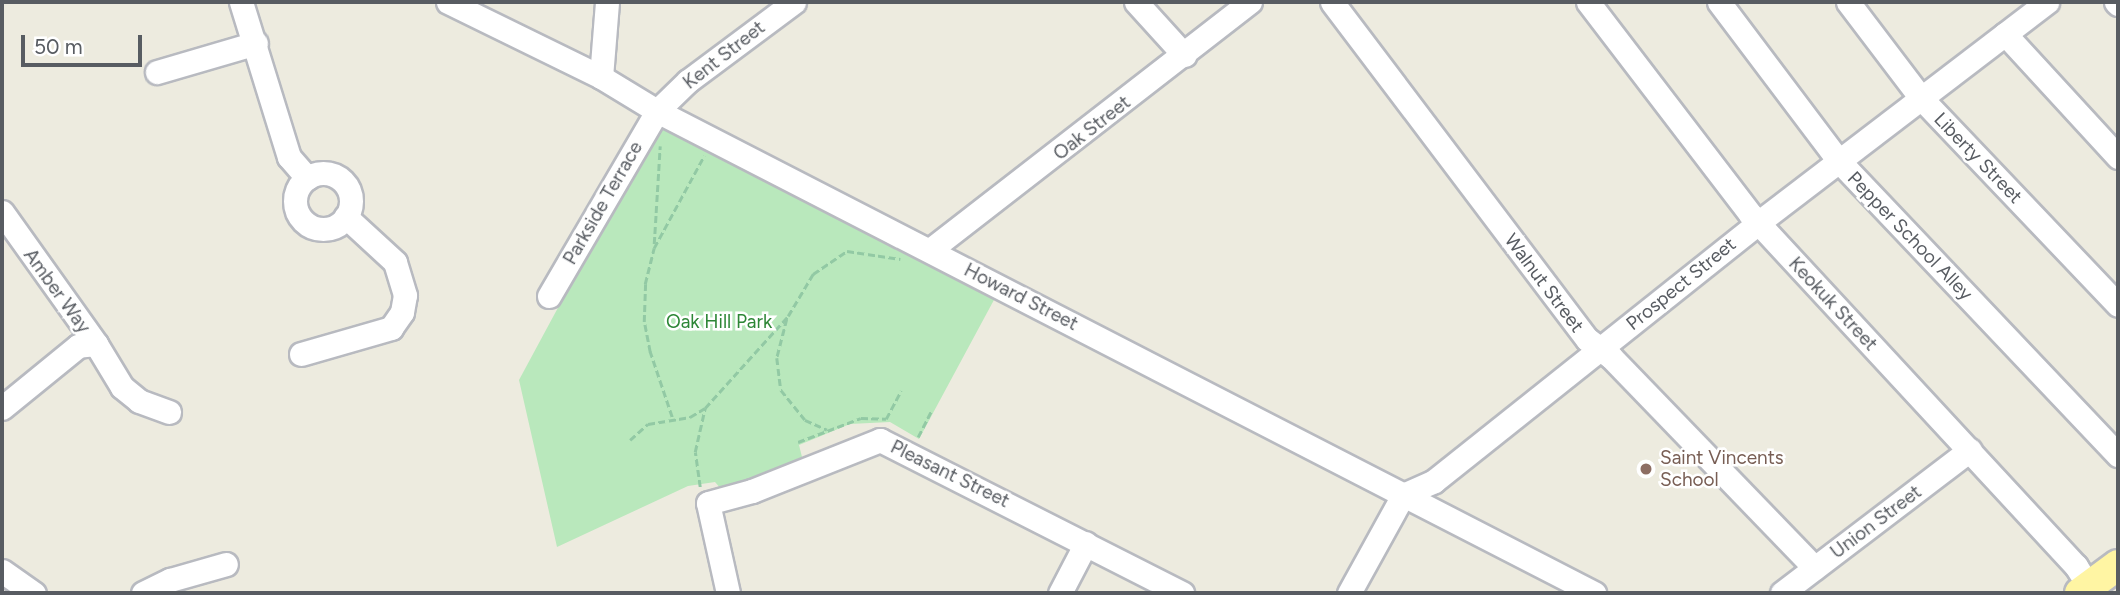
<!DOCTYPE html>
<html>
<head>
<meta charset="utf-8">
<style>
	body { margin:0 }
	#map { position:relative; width:2120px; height:595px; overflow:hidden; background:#edebdf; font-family:Figtree,sans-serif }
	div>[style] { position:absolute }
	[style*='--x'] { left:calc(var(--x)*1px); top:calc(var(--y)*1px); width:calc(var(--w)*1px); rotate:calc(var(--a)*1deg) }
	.green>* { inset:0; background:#b9e8bc }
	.path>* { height:2.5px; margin-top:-1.25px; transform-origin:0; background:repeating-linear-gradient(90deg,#92c9a4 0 7px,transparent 0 10.5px) }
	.roads { filter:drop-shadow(2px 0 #b8bac0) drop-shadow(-2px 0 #b8bac0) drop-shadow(0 2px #b8bac0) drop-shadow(0 -2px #b8bac0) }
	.minor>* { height:23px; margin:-11.5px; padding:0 11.5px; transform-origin:11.5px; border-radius:11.5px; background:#fff }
	.minor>.ring { margin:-11.5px; padding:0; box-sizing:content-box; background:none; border:23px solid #fff; border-radius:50% }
	.major>* { height:30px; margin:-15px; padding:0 15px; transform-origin:15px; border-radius:15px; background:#fff5a3 }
	.dots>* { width:19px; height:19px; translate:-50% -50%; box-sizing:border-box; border:4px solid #fff; border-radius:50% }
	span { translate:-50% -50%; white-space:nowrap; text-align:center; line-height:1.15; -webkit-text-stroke:5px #fff; paint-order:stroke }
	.street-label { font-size:19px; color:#585c62 }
	.park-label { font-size:19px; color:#2d8636 }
	.education-label { font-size:19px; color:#785e54 }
	.left { translate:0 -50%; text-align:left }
	.frame { position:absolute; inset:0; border:4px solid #585c62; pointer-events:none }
	.scale { position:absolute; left:21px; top:35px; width:121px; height:32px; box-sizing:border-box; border:4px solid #585c62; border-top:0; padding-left:9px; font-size:21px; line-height:24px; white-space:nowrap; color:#585c62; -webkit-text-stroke:5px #fff; paint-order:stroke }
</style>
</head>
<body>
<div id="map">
	<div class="green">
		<i style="clip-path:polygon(657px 124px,995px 298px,919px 439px,890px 422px,850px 424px,799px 445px,802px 457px,754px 479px,722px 490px,715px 482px,688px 486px,557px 547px,519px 380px)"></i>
	</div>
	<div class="path">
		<i style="--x:654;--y:244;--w:98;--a:-86.5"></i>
		<i style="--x:787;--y:319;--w:40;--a:104.4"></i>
		<i style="--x:777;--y:358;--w:32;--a:83"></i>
		<i style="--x:781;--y:390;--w:38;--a:51"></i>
		<i style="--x:805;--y:420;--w:24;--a:24"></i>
		<i style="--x:672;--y:417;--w:69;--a:-108.7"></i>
		<i style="--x:650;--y:352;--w:31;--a:-101"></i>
		<i style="--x:644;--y:322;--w:38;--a:-88"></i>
		<i style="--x:645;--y:284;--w:37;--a:-76"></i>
		<i style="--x:654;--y:248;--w:105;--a:-61.5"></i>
		<i style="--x:918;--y:437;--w:31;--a:-63"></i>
		<i style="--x:630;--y:440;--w:24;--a:-42"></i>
		<i style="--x:648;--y:424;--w:43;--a:-9.5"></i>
		<i style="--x:690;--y:417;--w:17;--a:-31"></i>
		<i style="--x:798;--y:442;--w:67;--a:-20.9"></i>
		<i style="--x:861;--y:418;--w:25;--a:2"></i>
		<i style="--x:886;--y:419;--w:32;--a:-62"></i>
		<i style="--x:700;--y:487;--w:35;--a:-98"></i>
		<i style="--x:695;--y:452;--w:45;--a:-77.2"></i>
		<i style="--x:705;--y:408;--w:124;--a:-47.9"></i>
		<i style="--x:788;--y:316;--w:49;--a:-59.2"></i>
		<i style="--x:813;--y:274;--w:41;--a:-34.1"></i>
		<i style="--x:847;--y:251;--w:54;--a:8.6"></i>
	</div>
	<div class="roads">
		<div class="minor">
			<i style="--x:241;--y:2;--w:162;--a:72.8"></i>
			<i style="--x:289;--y:157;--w:28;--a:49"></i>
			<i style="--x:448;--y:2;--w:170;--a:26.1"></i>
			<i style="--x:601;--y:77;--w:66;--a:31.3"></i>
			<i style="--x:657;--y:111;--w:1054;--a:27.22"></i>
			<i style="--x:1136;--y:2;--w:72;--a:47.8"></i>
			<i style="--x:1332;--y:2;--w:423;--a:52.9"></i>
			<i style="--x:1587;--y:339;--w:30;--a:37"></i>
			<i style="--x:1611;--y:357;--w:293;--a:46"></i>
			<i style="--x:1588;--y:2;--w:267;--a:52.6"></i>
			<i style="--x:1750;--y:214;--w:480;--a:47.2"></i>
			<i style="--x:2076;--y:566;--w:32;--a:58"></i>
			<i style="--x:1719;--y:2;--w:198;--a:53"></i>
			<i style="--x:1838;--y:160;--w:407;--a:46.5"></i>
			<i style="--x:1848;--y:2;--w:119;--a:52.8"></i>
			<i style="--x:1920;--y:97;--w:287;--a:46.4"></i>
			<i style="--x:2116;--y:2;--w:3;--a:45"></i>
			<i style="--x:2005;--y:34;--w:167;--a:47.4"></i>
			<i style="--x:157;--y:72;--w:103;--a:-16.3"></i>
			<i style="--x:601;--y:77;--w:75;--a:-85.4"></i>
			<i class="ring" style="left:295px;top:173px;width:33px;height:33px"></i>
			<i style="--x:2;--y:212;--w:162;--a:54.5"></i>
			<i style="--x:96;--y:344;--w:18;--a:174"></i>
			<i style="--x:78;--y:346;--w:98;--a:140.8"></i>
			<i style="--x:930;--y:250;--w:405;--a:-37.8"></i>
			<i style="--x:549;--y:296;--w:214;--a:-59.7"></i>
			<i style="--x:657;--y:111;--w:43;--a:-44.1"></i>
			<i style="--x:688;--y:81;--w:132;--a:-36.7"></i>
			<i style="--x:96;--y:344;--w:50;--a:58.8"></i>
			<i style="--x:122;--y:387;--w:22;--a:39"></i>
			<i style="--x:139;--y:401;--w:32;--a:20"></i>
			<i style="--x:301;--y:354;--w:94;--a:-16.1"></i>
			<i style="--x:391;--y:328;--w:19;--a:-55"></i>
			<i style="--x:402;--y:312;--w:17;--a:-80"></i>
			<i style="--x:405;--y:295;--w:34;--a:-107"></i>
			<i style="--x:395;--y:262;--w:67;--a:-137.4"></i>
			<i style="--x:2;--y:571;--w:39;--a:35"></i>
			<i style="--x:143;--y:593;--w:30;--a:-26"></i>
			<i style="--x:170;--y:580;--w:58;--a:-15.9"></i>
			<i style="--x:728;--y:593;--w:92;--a:-102.5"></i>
			<i style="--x:708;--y:503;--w:46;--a:-15.3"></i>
			<i style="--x:752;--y:491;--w:138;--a:-21.7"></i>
			<i style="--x:880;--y:440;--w:339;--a:26.9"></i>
			<i style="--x:1060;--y:593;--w:56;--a:-62.5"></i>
			<i style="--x:1349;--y:593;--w:112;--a:-61.1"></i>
			<i style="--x:1403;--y:495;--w:34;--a:-24"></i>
			<i style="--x:1434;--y:481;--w:414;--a:-38.5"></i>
			<i style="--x:1758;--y:223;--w:364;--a:-37.4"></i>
			<i style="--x:1782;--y:593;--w:236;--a:-37.3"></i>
		</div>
		<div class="major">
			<i style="--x:2080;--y:593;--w:47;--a:-36.4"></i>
		</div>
	</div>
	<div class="dots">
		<i style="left:1646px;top:469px;background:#8d6e63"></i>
	</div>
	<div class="street-label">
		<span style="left:724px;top:55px;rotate:-38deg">Kent Street</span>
		<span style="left:1092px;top:128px;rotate:-38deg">Oak Street</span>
		<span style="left:1978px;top:158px;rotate:46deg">Liberty Street</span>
		<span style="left:603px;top:203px;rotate:-60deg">Parkside Terrace</span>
		<span style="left:1910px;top:236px;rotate:46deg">Pepper School Alley</span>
		<span style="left:1544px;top:283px;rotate:53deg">Walnut Street</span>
		<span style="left:1681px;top:284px;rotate:-39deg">Prospect Street</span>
		<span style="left:57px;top:291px;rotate:54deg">Amber Way</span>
		<span style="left:1021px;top:297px;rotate:27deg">Howard Street</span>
		<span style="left:1833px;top:304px;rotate:47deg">Keokuk Street</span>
		<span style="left:950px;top:474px;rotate:26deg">Pleasant Street</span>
		<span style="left:1876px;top:522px;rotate:-37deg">Union Street</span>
	</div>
	<div class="park-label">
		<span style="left:719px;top:322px">Oak Hill Park</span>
	</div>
	<div class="education-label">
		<span class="left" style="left:1660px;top:469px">Saint Vincents<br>School</span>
	</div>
	<div class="frame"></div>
	<div class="scale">50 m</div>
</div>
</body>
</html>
